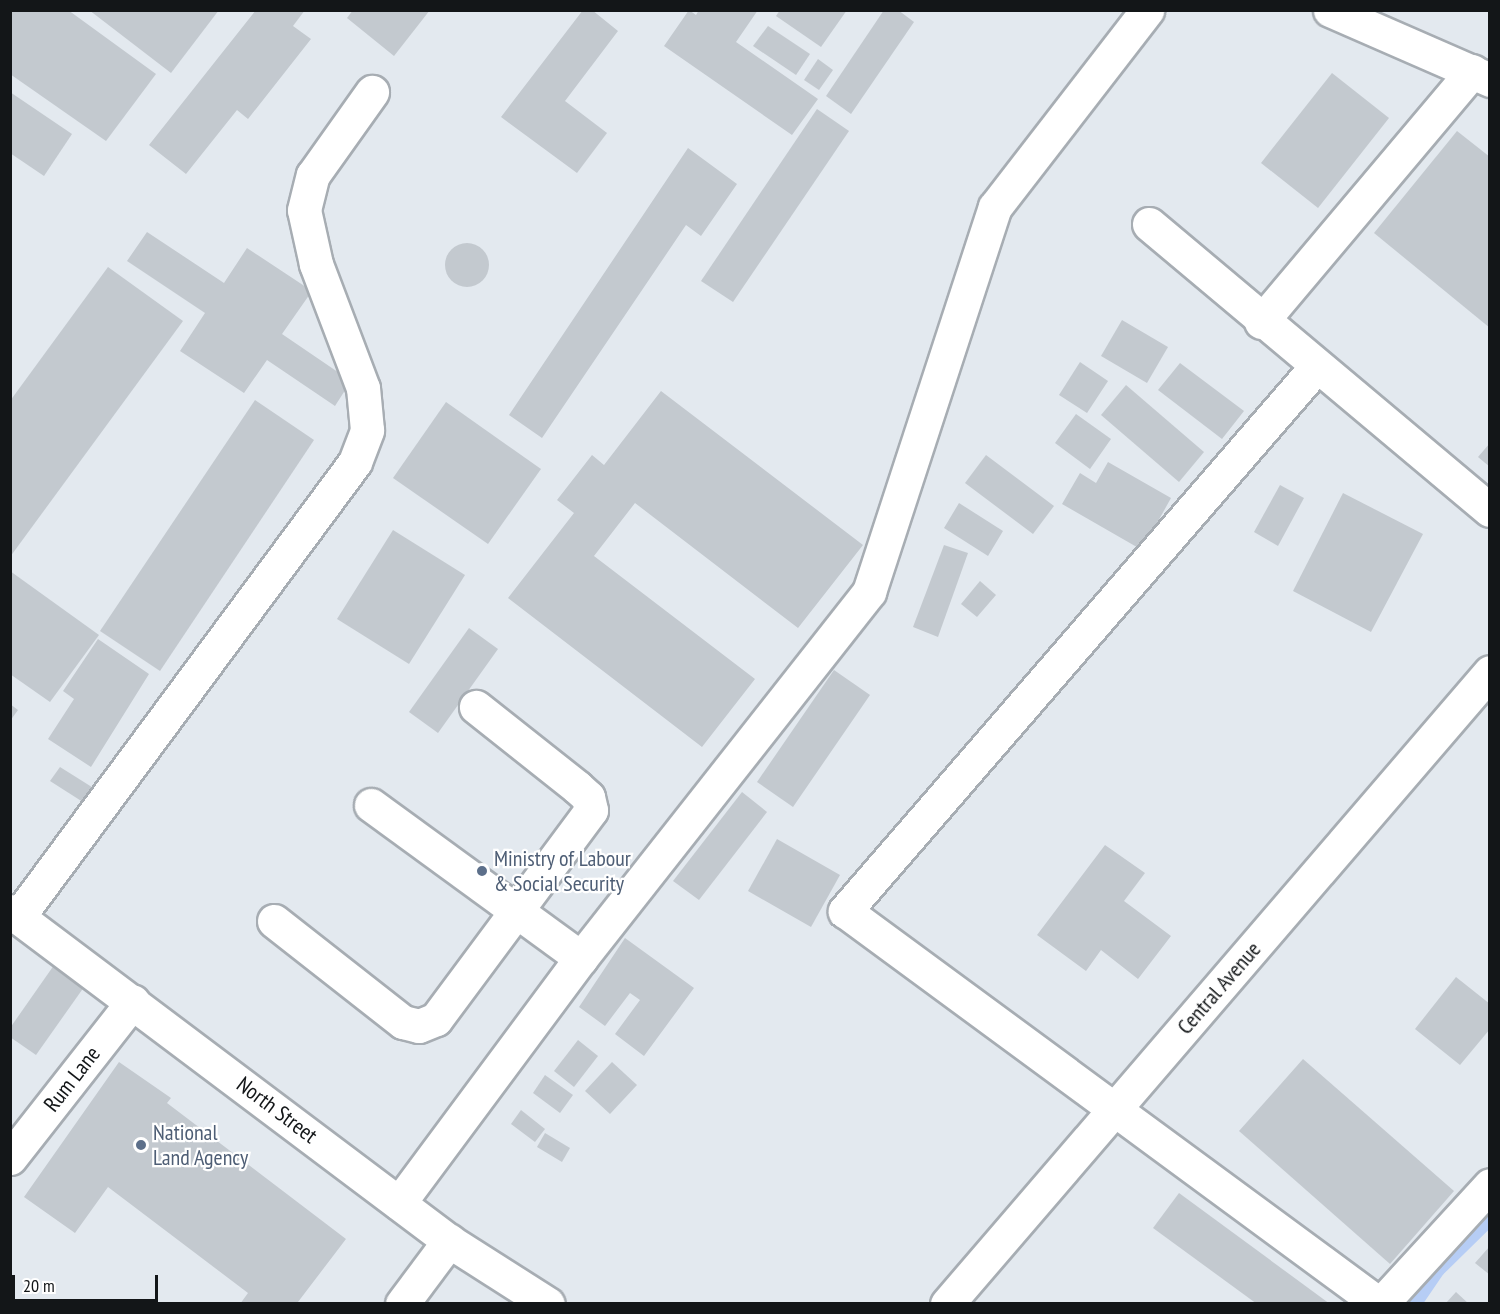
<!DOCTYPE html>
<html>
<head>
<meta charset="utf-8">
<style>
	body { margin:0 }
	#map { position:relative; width:1500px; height:1314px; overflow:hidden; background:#e3e9ef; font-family:"PT Sans Narrow",sans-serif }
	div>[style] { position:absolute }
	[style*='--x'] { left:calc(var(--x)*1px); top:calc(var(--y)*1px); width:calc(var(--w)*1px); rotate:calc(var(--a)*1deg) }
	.stream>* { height:15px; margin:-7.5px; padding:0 7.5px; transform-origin:7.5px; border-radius:7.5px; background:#b6cdf5 }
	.building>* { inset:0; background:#c3c9cf }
	.round { border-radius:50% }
	.roads { filter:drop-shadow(2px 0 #a7adb3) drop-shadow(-2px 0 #a7adb3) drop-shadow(0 2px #a7adb3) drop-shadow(0 -2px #a7adb3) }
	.minor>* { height:33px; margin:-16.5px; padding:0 16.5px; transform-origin:16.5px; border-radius:16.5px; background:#fff }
	.dots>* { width:16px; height:16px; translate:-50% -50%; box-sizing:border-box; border:3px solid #fff; border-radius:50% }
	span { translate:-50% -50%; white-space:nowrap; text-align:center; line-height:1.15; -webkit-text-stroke:4.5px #fff; paint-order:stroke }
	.service-label { font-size:22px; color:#4e5e75 }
	.left { translate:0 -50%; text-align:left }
	.street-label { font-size:22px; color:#131618 }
	.frame { position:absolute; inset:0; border:12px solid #131618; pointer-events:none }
	.scale { position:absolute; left:12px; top:1275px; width:146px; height:27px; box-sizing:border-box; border:3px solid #131618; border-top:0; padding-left:8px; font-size:18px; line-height:21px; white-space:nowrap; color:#131618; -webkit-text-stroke:4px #fff; paint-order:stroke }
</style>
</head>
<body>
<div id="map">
	<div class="stream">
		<i style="--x:1413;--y:1304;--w:42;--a:-55.6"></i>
		<i style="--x:1437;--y:1269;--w:74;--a:-44.5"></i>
	</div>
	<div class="building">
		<i style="clip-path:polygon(10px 10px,68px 10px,156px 74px,106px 141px,10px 74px)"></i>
		<i style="clip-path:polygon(89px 10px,219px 10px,171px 73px)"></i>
		<i style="clip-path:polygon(256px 10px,305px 10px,293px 26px,311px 39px,248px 119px,237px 110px,186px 174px,149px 145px)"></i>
		<i style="clip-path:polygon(353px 10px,430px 10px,394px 56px,347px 18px)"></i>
		<i style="clip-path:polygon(583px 10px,592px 10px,618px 31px,565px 101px,607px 133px,577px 173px,501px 117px)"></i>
		<i style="clip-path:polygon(689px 10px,696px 15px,699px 10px,758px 10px,736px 42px,818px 99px,792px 135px,664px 46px)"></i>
		<i style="clip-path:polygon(780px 10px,847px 10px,821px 47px,776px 16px)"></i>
		<i style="clip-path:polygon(884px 10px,898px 10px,914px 22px,851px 114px,826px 96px)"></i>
		<i style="clip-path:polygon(768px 26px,810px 54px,796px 75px,753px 46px)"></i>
		<i style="clip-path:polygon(818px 59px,833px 70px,819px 90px,804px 80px)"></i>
		<i style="clip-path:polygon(1332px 73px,1389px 118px,1318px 208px,1261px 163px)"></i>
		<i style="clip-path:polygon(10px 92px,72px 134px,44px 176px,10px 153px)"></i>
		<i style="clip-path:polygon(817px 109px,849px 131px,733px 302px,701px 281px)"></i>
		<i style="clip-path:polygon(1457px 131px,1490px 157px,1490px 328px,1374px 233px)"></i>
		<i style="clip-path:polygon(688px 148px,737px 184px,701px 236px,686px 225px,542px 438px,509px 415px)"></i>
		<i style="clip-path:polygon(147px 232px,224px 283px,247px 248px,312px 291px,282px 334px,351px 381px,335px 406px,267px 360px,244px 393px,180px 351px,205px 313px,127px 261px)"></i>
		<i class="round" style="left:445px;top:243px;width:44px;height:44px"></i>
		<i style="clip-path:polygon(108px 267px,183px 321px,10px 557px,10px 401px)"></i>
		<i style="clip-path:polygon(1122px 320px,1168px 347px,1147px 383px,1101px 356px)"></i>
		<i style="clip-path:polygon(1080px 362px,1108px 381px,1087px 413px,1059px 395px)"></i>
		<i style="clip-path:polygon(1180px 363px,1244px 411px,1222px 439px,1158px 390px)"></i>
		<i style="clip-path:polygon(1126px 385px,1204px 452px,1179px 482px,1101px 415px)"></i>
		<i style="clip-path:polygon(661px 391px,863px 545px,798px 628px,635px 503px,594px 556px,755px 679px,702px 747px,508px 598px,574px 513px,557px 500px,592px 455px,604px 465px)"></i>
		<i style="clip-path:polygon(255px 400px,314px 440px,160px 671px,100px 631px)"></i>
		<i style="clip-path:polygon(446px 402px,541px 469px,488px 544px,393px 478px)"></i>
		<i style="clip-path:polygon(1076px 414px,1111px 439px,1090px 469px,1055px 443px)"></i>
		<i style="clip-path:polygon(1490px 443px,1490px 467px,1478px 457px)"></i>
		<i style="clip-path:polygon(986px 455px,1054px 506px,1033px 534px,965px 483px)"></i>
		<i style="clip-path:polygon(1108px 462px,1171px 498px,1142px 550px,1062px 504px,1080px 473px,1096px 483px)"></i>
		<i style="clip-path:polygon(1280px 485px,1304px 498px,1278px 546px,1254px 532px)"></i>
		<i style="clip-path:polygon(1343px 493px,1423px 534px,1371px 632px,1293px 591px)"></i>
		<i style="clip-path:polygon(959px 503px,1003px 531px,988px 556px,944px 528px)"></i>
		<i style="clip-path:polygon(393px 530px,465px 575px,409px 664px,337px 619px)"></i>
		<i style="clip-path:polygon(944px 545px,968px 553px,938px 637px,913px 627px)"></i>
		<i style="clip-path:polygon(10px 571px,99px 635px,50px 702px,10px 674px)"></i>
		<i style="clip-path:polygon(980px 581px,996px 595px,977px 617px,961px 604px)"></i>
		<i style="clip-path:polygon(469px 628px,498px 649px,438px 733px,409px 712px)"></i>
		<i style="clip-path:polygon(98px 639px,149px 674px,91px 767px,48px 739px,74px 699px,63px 691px)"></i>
		<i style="clip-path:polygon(834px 670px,870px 695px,793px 807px,757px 782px)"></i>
		<i style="clip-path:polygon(10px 704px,18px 710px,10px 721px)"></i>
		<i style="clip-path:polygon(60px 767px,95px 789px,86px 804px,50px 781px)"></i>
		<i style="clip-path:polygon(742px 792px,767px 812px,699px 900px,673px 881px)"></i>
		<i style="clip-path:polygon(777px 839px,840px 875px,811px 927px,748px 891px)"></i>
		<i style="clip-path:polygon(1105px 845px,1145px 873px,1124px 901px,1171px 936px,1138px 979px,1101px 950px,1086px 971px,1037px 935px)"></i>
		<i style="clip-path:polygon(625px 938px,694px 988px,644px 1056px,615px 1034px,640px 1000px,630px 993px,605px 1026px,579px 1007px)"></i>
		<i style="clip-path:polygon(59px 958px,89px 980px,36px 1055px,10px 1037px,10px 1028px)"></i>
		<i style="clip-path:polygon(1456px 977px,1490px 1004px,1490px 1029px,1460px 1065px,1415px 1029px)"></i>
		<i style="clip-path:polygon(578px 1040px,598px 1056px,574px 1087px,554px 1071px)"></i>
		<i style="clip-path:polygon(1303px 1059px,1454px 1191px,1390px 1264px,1239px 1131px)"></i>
		<i style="clip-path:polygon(119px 1062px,171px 1098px,167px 1103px,346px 1239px,298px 1302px,301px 1304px,240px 1304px,248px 1293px,108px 1187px,75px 1233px,24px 1197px)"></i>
		<i style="clip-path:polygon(612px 1062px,637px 1085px,610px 1114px,585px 1091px)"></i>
		<i style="clip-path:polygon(545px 1075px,573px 1095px,560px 1113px,533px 1093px)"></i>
		<i style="clip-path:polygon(521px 1110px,545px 1129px,535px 1142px,511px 1124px)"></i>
		<i style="clip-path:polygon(545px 1133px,570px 1148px,562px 1162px,537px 1147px)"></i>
		<i style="clip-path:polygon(1179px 1193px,1330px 1304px,1257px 1304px,1153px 1228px)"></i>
		<i style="clip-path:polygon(1490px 1246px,1490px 1275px,1475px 1263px)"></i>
		<i style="clip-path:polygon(1456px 1292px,1469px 1304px,1445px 1304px)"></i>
	</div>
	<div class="roads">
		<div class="minor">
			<i style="--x:1330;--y:10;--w:175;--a:23.6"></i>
			<i style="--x:1149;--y:224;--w:445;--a:40"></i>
			<i style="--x:1261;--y:322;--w:328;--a:-49.9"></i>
			<i style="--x:1316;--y:367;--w:720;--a:130.89"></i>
			<i style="--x:845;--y:911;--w:663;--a:36.35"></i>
			<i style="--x:371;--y:805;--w:260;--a:36.1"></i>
			<i style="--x:10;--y:911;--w:549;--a:36.93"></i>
			<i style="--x:449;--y:1241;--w:117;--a:32.5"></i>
			<i style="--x:18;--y:917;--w:566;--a:-53.47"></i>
			<i style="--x:355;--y:462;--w:34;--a:-69"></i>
			<i style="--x:367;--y:430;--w:42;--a:-95.4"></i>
			<i style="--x:363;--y:388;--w:133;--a:-110.8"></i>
			<i style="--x:316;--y:264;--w:55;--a:-102.5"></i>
			<i style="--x:304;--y:210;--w:36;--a:-76"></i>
			<i style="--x:313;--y:175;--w:102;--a:-54.6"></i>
			<i style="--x:274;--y:921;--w:164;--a:38.1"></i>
			<i style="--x:403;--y:1022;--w:16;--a:14"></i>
			<i style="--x:419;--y:1026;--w:18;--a:-22"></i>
			<i style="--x:436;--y:1019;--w:260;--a:-53.4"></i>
			<i style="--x:591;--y:810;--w:13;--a:-103"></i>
			<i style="--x:588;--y:797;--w:15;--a:-138"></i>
			<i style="--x:577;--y:787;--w:129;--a:-141.6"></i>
			<i style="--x:10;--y:1158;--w:199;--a:-51.9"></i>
			<i style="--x:399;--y:1203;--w:305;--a:-53.4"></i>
			<i style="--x:581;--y:958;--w:466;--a:-51.8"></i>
			<i style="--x:869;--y:592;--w:405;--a:-71.9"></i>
			<i style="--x:995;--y:207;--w:249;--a:-52.3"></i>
			<i style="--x:402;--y:1304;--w:79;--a:-53.3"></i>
			<i style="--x:947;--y:1304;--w:833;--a:-49.33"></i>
			<i style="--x:1381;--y:1304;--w:161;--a:-47.5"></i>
		</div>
	</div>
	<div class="dots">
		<i style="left:482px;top:871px;background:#5c6f8a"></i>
		<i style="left:141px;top:1145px;background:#5c6f8a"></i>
	</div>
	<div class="service-label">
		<span class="left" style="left:494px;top:871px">Ministry of Labour<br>&amp; Social Security</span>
		<span class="left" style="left:153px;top:1145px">National<br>Land Agency</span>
	</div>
	<div class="street-label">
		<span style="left:1219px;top:988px;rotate:-49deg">Central Avenue</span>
		<span style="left:72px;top:1079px;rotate:-52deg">Rum Lane</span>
		<span style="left:277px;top:1110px;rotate:37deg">North Street</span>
	</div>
	<div class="frame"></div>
	<div class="scale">20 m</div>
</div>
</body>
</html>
